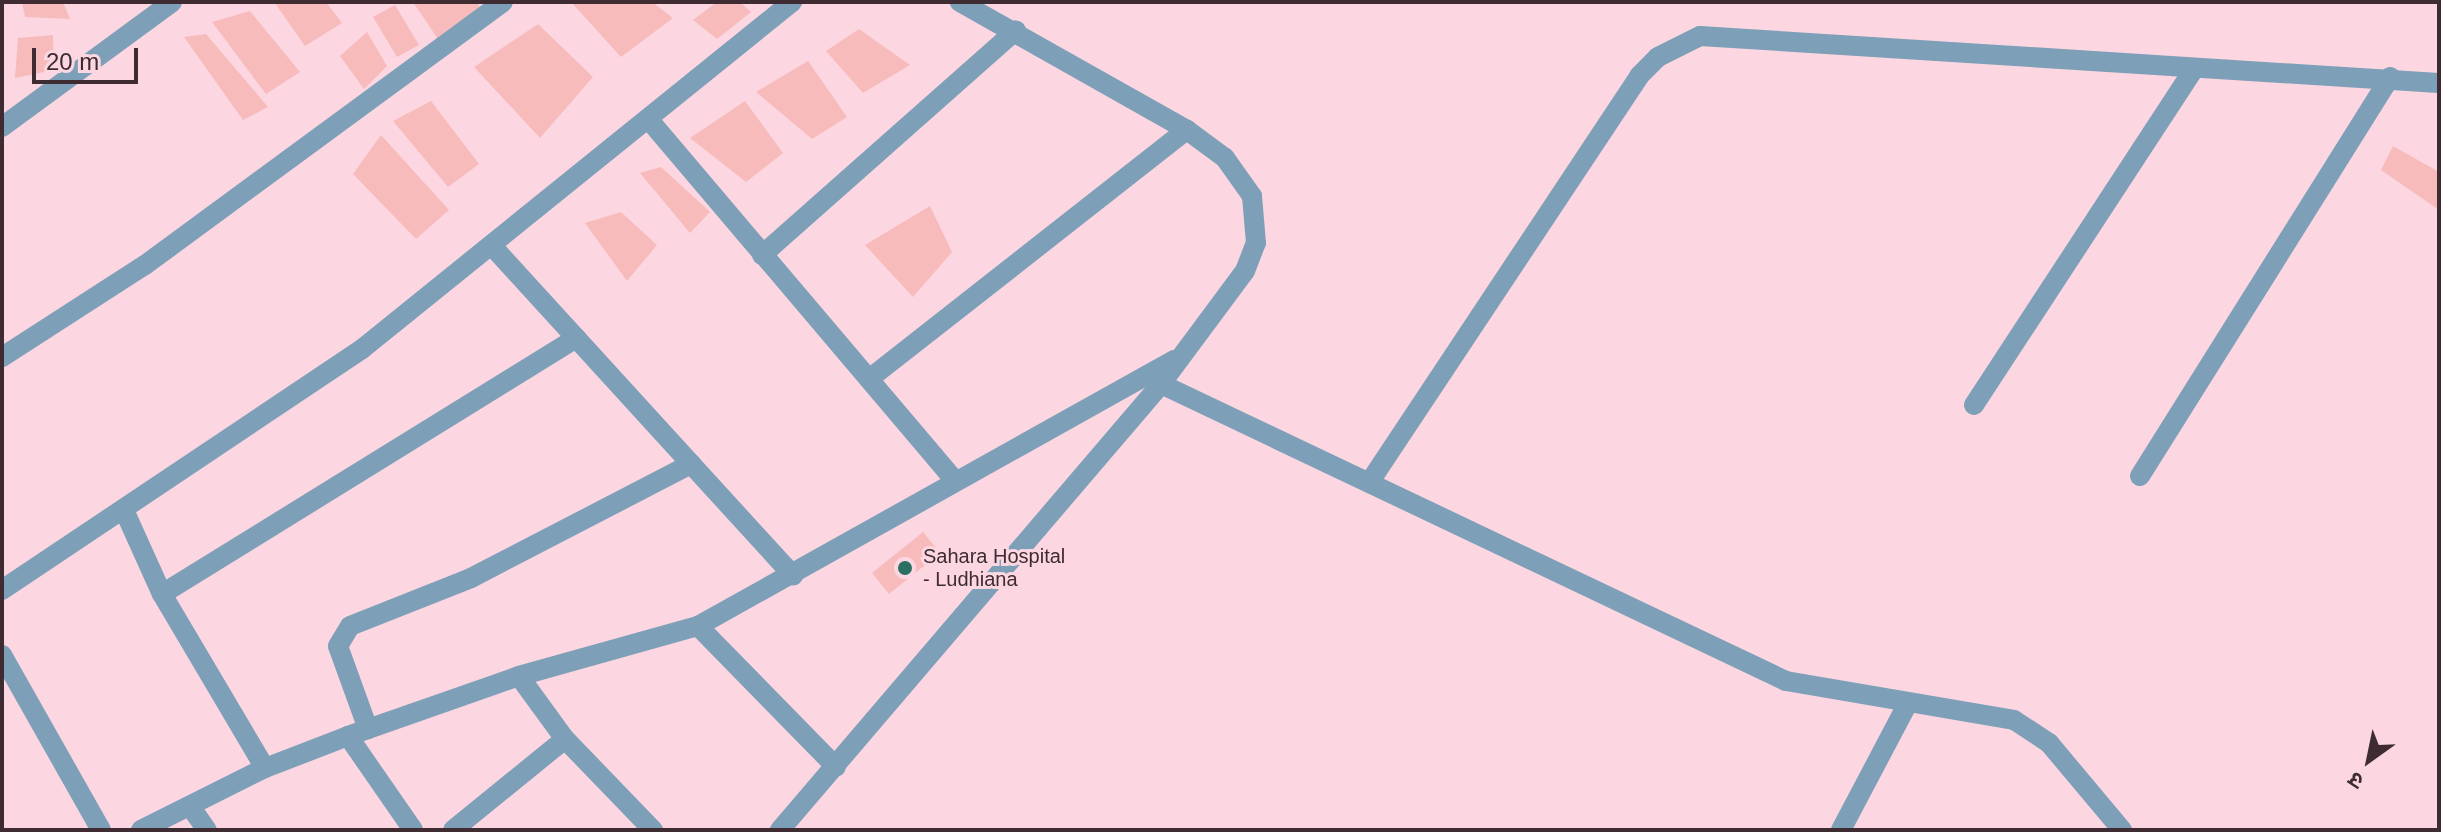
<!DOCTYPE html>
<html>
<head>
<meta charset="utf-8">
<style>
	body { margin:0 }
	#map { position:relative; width:2441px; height:832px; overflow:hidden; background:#fcd6e1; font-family:Arial,"Noto Sans Devanagari",sans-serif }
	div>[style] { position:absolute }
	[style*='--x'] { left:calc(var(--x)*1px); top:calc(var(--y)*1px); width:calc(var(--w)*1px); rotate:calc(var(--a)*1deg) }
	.building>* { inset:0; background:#f8bbbb }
	.minor>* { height:20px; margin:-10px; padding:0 10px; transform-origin:10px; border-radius:10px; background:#7da0b8 }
	.dots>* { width:22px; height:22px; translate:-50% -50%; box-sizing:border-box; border:4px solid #fcd6e1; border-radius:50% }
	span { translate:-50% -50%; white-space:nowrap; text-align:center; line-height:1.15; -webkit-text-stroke:6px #fcd6e1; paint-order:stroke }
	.poi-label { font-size:20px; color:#3e2c32 }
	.left { translate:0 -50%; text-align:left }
	.frame { position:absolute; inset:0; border:4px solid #3e2c32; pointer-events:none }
	.north { position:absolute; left:2329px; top:720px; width:80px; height:80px; -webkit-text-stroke:6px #fcd6e1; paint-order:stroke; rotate:213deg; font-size:22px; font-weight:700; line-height:32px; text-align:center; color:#3e2c32 }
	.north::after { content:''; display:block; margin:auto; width:28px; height:36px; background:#3e2c32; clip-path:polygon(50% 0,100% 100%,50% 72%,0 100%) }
	.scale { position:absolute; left:32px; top:48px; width:106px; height:36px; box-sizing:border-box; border:4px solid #3e2c32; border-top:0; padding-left:10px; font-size:24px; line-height:28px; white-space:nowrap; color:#3e2c32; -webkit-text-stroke:6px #fcd6e1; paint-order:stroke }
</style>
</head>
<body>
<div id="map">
	<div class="building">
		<i style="clip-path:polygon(22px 2px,63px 2px,70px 19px,25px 17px)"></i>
		<i style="clip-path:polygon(274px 2px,326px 2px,342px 23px,305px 46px)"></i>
		<i style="clip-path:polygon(413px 2px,476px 2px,481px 8px,438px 39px)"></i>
		<i style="clip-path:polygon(571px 2px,652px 2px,673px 18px,621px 57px)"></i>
		<i style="clip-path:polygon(717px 2px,740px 2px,751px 12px,717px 39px,693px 20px)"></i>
		<i style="clip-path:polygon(395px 5px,419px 45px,397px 57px,373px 17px)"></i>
		<i style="clip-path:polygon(250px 11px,300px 72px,266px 94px,212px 22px)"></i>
		<i style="clip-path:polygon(538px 24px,593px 77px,540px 138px,474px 67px)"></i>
		<i style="clip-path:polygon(859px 29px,910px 65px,863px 93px,826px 51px)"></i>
		<i style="clip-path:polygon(367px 32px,387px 66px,364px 89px,340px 56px)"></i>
		<i style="clip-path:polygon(206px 34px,268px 107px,243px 120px,184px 37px)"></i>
		<i style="clip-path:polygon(53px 35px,54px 70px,15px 78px,18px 38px)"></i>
		<i style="clip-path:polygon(808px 61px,847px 117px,812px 139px,756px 92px)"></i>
		<i style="clip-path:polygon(431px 101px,479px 164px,448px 187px,393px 121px)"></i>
		<i style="clip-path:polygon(745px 101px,783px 153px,746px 182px,690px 138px)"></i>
		<i style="clip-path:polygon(381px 135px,449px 210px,416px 239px,353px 174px)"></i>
		<i style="clip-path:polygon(2393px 146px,2439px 172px,2439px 210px,2381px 170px)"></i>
		<i style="clip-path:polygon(661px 167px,710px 212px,690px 233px,640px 173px)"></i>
		<i style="clip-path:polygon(930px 206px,952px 252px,913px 297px,865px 245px)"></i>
		<i style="clip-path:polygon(621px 212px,657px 245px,627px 281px,585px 223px)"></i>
		<i style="clip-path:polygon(923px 532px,940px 553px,889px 594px,872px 573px)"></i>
	</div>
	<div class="minor">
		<i style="--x:650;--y:121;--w:470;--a:49.7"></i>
		<i style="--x:2;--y:127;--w:211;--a:-36.3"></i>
		<i style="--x:493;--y:247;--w:445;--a:47.6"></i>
		<i style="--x:762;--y:255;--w:339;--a:-41.5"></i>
		<i style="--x:2;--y:357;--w:170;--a:-32.8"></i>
		<i style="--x:145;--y:265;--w:444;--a:-36.3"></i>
		<i style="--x:869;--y:379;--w:404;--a:-38.1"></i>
		<i style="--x:1161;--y:384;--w:692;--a:25.42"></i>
		<i style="--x:1786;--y:681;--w:231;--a:9.7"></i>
		<i style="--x:2014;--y:720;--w:42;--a:33.3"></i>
		<i style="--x:2049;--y:743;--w:114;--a:50"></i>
		<i style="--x:1974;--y:405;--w:398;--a:-56.8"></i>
		<i style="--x:2140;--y:476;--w:471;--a:-57.9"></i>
		<i style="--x:1371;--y:480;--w:485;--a:-56.4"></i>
		<i style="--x:1639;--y:76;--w:27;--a:-45"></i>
		<i style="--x:1658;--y:57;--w:47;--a:-26.6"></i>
		<i style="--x:1700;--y:36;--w:740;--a:3.64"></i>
		<i style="--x:124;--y:510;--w:92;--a:65.7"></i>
		<i style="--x:162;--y:594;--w:202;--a:59.4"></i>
		<i style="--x:2;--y:590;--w:433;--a:-33.8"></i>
		<i style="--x:362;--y:349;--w:553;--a:-38.9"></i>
		<i style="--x:162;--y:594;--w:487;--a:-31.7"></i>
		<i style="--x:698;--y:626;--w:197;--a:45.6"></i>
		<i style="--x:2;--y:655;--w:201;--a:60.5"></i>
		<i style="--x:519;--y:676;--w:78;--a:53.9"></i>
		<i style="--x:565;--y:739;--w:127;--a:46"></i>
		<i style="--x:368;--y:729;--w:88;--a:-109.9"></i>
		<i style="--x:338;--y:646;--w:23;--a:-59"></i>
		<i style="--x:350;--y:626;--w:130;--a:-21.6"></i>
		<i style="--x:471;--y:578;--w:248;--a:-27.4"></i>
		<i style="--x:348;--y:736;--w:114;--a:55.3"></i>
		<i style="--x:190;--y:806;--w:29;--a:55"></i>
		<i style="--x:141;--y:830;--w:139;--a:-26.6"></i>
		<i style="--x:265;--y:768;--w:89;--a:-21.1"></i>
		<i style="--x:348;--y:736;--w:181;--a:-19.3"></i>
		<i style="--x:519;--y:676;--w:186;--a:-15.6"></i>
		<i style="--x:698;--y:626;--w:545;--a:-29.2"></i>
		<i style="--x:453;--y:830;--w:144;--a:-39.1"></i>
		<i style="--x:780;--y:830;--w:587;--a:-49.49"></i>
		<i style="--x:1161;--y:384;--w:141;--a:-53.4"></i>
		<i style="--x:1245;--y:271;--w:30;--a:-69"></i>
		<i style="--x:1256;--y:243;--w:47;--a:-94.9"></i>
		<i style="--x:1252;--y:196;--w:47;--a:-125.4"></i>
		<i style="--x:1225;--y:158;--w:47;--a:-143.6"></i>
		<i style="--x:1187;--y:130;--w:261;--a:-150.6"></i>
		<i style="--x:1841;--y:830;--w:141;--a:-62.2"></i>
	</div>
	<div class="dots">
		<i style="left:905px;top:568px;background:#296f62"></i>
	</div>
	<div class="poi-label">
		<span class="left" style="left:923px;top:568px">Sahara Hospital<br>- Ludhiana</span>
	</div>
	<div class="frame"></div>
	<div class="north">उ</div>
	<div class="scale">20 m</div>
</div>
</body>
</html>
